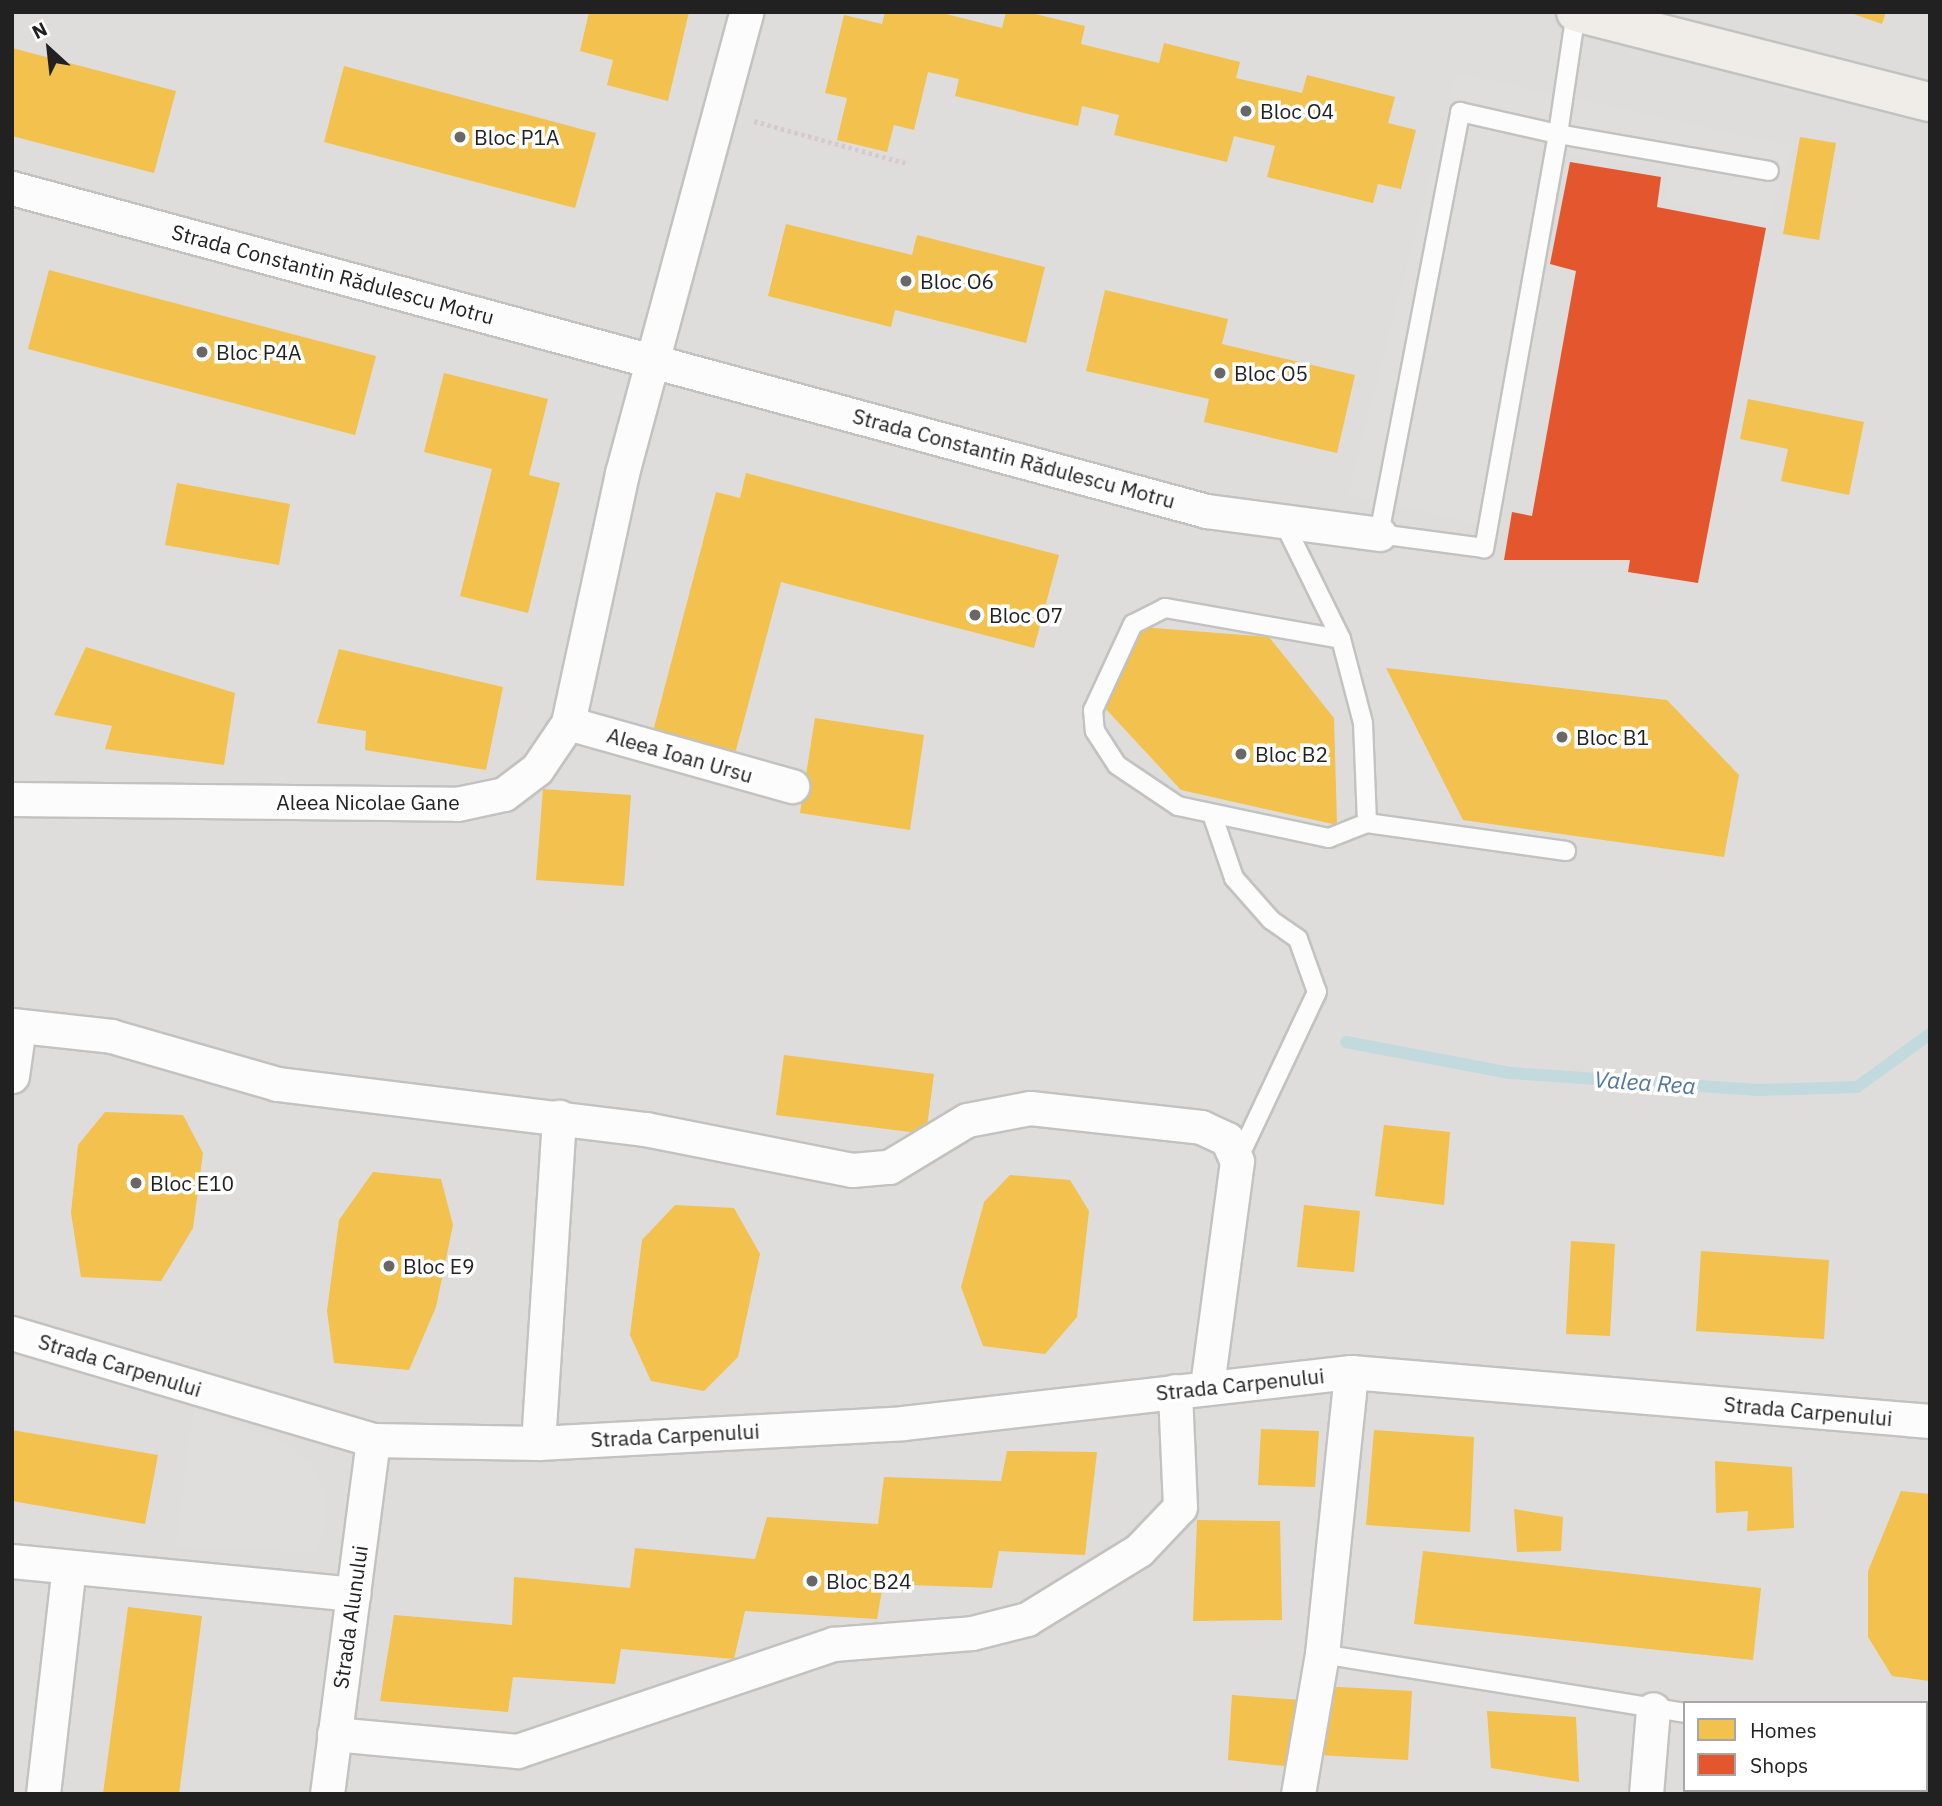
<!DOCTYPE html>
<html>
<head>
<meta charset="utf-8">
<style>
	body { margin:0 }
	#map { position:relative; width:1942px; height:1806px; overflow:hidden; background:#efedea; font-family:"IBM Plex Sans",sans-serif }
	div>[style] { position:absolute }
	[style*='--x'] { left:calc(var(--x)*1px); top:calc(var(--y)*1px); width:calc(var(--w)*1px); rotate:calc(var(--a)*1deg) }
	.residential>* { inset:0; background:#dedddb }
	.parking>* { inset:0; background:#dfdedd }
	.homes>* { inset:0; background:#f2c14e }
	.shops>* { inset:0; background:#e4572e }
	.stream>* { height:12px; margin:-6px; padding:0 6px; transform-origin:6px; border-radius:6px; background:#c2d9dd }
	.path>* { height:4.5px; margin-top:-2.25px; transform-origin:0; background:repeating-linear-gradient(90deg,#d6cbca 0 3.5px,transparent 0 7px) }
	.roads { filter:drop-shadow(2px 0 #c2c2c0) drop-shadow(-2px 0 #c2c2c0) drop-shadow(0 2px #c2c2c0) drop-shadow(0 -2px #c2c2c0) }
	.lane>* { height:18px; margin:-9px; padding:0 9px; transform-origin:9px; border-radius:9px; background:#fdfcfc }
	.street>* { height:33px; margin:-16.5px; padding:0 16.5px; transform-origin:16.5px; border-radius:16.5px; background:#fdfcfc }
	.primary>* { height:38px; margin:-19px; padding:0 19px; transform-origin:19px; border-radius:19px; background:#f0ece7 }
	.dots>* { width:19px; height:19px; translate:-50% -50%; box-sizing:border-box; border:4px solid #fff; border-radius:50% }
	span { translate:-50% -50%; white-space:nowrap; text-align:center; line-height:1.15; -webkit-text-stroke:7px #fff; paint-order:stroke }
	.poi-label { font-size:21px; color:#212121 }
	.left { translate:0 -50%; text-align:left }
	.street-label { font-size:21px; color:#212121 }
	.water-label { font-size:23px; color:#527897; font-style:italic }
	.frame { position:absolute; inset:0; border:14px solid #212121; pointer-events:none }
	.legend { position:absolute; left:1683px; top:1701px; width:245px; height:91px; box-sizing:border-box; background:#fff; border:2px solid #a6a6a6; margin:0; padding:9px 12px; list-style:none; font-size:21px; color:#212121 }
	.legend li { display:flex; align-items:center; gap:14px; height:35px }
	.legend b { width:35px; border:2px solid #a6a6a6 }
	.north { position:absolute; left:14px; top:14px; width:70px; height:70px; -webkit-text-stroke:5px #fff; paint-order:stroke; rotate:333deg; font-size:19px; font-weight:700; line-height:28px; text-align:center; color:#212121 }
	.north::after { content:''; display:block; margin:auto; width:24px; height:32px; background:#212121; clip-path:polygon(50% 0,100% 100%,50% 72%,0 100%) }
</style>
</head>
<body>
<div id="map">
	<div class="residential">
		<i style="clip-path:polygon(evenodd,12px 12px,1930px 12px,1930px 1794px,12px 1794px,12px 12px,1685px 1703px,1926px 1703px,1926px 1790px,1685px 1790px,1685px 1703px)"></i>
	</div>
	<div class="parking">
		<i style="clip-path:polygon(1457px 73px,1792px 146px,1768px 224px,1667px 200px,1668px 169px,1565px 153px,1497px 529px,1348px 494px)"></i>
		<i style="clip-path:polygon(193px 1410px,279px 1439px,310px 1463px,324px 1491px,326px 1522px,316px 1552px,176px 1547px)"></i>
	</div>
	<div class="homes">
		<i style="clip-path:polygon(589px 12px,689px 12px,668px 101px,607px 85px,613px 60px,580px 51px)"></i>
		<i style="clip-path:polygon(885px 12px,938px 12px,1002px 28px,1006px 12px,1027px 12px,1085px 26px,1081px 44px,1159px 63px,1164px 43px,1240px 62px,1236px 78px,1302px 93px,1307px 75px,1395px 97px,1388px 123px,1416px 130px,1401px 189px,1378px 184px,1373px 203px,1267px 177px,1275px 146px,1234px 136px,1227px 162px,1114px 135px,1119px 115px,1082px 106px,1078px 126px,955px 96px,959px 79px,928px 72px,914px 130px,894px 125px,887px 152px,837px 140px,847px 98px,825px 93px,844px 15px,882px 24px)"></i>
		<i style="clip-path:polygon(1848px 12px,1886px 12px,1882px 24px)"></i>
		<i style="clip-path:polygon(12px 48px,176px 91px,154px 173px,12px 136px)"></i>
		<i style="clip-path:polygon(344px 66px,596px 133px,575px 208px,324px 142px)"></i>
		<i style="clip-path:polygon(1800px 137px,1836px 143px,1819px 240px,1783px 234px)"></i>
		<i style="clip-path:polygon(786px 224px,912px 255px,917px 235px,1045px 267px,1026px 343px,895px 310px,891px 327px,768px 296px)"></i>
		<i style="clip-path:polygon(49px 270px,376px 356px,355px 435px,28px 349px)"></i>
		<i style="clip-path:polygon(1105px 290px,1228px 319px,1222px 344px,1355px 375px,1337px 453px,1204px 422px,1209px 399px,1086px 371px)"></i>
		<i style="clip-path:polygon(444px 373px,548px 399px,529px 475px,560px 483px,528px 613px,460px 596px,492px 469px,424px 452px)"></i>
		<i style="clip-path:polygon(1748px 399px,1864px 422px,1849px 495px,1781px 481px,1788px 449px,1740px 439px)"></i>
		<i style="clip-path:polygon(746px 473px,1059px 555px,1034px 648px,781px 582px,732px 765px,650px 743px,716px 492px,740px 498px)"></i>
		<i style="clip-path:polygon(177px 483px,290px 504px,279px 565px,165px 545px)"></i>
		<i style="clip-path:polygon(1141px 627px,1269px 637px,1334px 718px,1337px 825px,1181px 790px,1104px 707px)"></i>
		<i style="clip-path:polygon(86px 647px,235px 693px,224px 765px,105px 749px,112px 726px,54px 715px)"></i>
		<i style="clip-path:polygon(339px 649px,503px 687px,486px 770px,365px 750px,366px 731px,317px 723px)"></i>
		<i style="clip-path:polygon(1386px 668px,1667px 700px,1739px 775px,1724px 857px,1463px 820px)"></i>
		<i style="clip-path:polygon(815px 718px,924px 735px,910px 830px,800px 813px)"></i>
		<i style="clip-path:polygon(543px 789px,631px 795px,624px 886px,536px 880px)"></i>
		<i style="clip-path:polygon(784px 1055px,934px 1074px,926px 1134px,776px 1115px)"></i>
		<i style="clip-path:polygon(105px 1112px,183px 1115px,203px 1153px,193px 1228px,161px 1281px,81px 1277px,71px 1213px,78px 1145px)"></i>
		<i style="clip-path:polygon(1384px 1125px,1450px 1132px,1444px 1205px,1375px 1196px)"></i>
		<i style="clip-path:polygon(373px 1172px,441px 1179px,453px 1225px,436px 1307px,409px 1370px,334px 1363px,327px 1311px,339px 1220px)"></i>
		<i style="clip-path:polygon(1010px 1175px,1070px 1180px,1089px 1211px,1077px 1317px,1045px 1354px,983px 1346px,961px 1287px,984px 1202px)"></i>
		<i style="clip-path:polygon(675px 1205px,734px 1208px,760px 1254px,738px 1357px,704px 1391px,651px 1381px,630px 1335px,642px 1240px)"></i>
		<i style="clip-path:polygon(1304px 1205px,1360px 1211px,1354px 1272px,1297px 1267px)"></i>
		<i style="clip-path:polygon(1571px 1241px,1615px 1244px,1610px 1336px,1566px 1334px)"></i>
		<i style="clip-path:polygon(1701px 1251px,1829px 1260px,1824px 1339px,1696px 1331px)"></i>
		<i style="clip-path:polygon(1261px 1429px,1319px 1431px,1315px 1487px,1258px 1485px)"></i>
		<i style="clip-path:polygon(12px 1430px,158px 1455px,145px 1524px,12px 1501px)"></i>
		<i style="clip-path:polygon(1374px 1430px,1474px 1437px,1470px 1532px,1366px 1525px)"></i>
		<i style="clip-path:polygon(1007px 1451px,1097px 1452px,1085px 1555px,999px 1551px,992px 1588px,883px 1584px,877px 1619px,745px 1611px,734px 1659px,621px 1649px,615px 1684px,513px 1677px,508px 1712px,380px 1701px,394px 1615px,512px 1625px,514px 1577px,630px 1588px,635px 1548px,755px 1559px,767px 1517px,878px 1524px,884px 1477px,1001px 1481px)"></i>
		<i style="clip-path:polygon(1715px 1461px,1792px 1467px,1794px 1528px,1747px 1531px,1748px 1511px,1716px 1513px)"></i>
		<i style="clip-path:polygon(1901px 1491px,1930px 1494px,1930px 1681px,1892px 1676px,1868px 1637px,1868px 1571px)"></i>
		<i style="clip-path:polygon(1514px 1509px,1563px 1517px,1561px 1551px,1517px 1552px)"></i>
		<i style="clip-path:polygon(1197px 1520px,1280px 1521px,1282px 1620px,1193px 1621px)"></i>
		<i style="clip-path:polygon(1423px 1551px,1761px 1588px,1753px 1660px,1414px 1624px)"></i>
		<i style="clip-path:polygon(128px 1607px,202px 1616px,179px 1794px,103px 1794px)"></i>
		<i style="clip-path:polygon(1321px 1686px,1412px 1691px,1408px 1760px,1318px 1755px)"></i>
		<i style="clip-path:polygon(1232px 1695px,1301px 1700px,1294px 1767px,1228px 1760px)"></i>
		<i style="clip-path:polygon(1487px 1711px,1576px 1717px,1579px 1782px,1491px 1768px)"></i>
	</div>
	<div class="shops">
		<i style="clip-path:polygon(1570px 162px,1661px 177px,1657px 207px,1766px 228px,1698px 583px,1628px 572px,1630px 560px,1504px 560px,1512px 512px,1532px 516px,1576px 271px,1550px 264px)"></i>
	</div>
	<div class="stream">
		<i style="--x:1346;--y:1042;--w:167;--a:10.7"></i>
		<i style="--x:1510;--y:1073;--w:249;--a:3.9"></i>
		<i style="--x:1758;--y:1090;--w:99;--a:-1.7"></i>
		<i style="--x:1857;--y:1087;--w:90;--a:-36"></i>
	</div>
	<div class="path">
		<i style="--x:754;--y:121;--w:157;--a:15.5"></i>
	</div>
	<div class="roads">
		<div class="lane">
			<i style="--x:1576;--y:12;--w:123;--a:98.4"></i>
			<i style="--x:1558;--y:134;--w:421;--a:100.1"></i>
			<i style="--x:1484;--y:548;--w:106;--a:-172.4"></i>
			<i style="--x:1379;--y:534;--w:430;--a:-79.1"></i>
			<i style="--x:1460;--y:112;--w:100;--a:12.7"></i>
			<i style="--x:1558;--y:134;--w:214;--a:9.9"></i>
			<i style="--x:1283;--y:521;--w:131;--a:63.8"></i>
			<i style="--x:1341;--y:639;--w:87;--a:75.3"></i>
			<i style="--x:1363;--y:723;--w:100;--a:87.7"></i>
			<i style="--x:1341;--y:639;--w:179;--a:-170"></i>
			<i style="--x:1165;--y:608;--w:36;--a:153"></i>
			<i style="--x:1133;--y:624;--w:95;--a:114.9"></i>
			<i style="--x:1093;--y:710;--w:21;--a:85"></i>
			<i style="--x:1095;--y:731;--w:40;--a:57.1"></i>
			<i style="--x:1117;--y:765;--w:73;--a:33.9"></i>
			<i style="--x:1178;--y:806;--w:154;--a:12"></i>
			<i style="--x:1329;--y:838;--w:41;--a:-21.5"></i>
			<i style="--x:1367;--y:823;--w:201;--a:8"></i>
			<i style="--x:1212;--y:814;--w:68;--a:71"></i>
			<i style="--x:1234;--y:878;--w:56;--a:48.6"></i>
			<i style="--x:1271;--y:920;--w:33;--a:35"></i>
			<i style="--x:1298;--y:939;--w:56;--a:70.3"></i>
			<i style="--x:1317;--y:992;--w:187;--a:115.3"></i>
			<i style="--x:1322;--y:1654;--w:368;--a:9.2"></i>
			<i style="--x:1926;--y:1744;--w:4;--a:0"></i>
		</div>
		<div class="street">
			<i style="--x:12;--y:188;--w:1238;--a:15.13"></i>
			<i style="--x:1207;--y:511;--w:174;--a:7.6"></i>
			<i style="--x:568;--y:723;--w:233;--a:15.7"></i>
			<i style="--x:12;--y:799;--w:445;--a:0.6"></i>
			<i style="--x:457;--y:804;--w:48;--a:-12"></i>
			<i style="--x:504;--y:794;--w:41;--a:-37.1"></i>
			<i style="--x:537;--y:769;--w:55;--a:-56"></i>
			<i style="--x:568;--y:723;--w:256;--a:-77.8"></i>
			<i style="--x:622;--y:473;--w:477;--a:-74.9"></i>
			<i style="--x:12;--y:1025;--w:100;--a:6.3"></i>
			<i style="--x:111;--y:1036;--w:173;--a:16.1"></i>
			<i style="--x:277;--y:1084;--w:371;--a:7"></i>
			<i style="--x:645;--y:1129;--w:211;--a:11.2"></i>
			<i style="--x:852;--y:1170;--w:37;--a:-5"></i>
			<i style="--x:889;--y:1167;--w:91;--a:-31.1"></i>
			<i style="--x:967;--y:1120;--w:64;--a:-10.8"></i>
			<i style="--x:1030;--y:1108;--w:172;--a:6.3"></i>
			<i style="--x:1201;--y:1127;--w:29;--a:25"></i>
			<i style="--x:1227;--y:1139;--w:24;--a:66"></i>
			<i style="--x:1237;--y:1161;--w:228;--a:97.6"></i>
			<i style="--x:12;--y:1076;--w:50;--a:-82"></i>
			<i style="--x:12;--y:1333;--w:377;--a:16.5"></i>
			<i style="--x:373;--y:1440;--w:165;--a:1"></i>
			<i style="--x:538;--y:1443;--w:366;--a:-3.1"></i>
			<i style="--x:903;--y:1423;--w:451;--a:-6.5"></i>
			<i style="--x:1351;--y:1372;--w:581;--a:4.84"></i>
			<i style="--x:538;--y:1443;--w:327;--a:-86.3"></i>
			<i style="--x:12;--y:1561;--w:343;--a:5.5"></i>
			<i style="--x:334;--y:1734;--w:184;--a:5.3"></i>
			<i style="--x:517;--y:1751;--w:334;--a:-18.7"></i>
			<i style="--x:833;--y:1644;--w:139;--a:-4.5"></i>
			<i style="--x:972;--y:1633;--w:57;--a:-14.3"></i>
			<i style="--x:1027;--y:1619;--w:132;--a:-31.6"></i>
			<i style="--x:1139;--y:1550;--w:59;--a:-46.4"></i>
			<i style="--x:1180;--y:1507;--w:116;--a:-92.5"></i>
			<i style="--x:43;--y:1794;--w:228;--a:-83.5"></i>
			<i style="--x:327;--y:1794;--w:357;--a:-82.6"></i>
			<i style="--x:1298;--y:1794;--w:142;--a:-80.3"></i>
			<i style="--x:1322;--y:1654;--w:283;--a:-84.1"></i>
			<i style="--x:1646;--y:1794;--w:85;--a:-85.3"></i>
		</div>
		<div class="primary">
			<i style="--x:1576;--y:12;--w:365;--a:14.3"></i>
		</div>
	</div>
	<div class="dots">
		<i style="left:1246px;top:111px;background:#696867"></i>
		<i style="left:460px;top:137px;background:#696867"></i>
		<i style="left:906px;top:281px;background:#696867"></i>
		<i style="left:202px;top:352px;background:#696867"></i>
		<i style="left:1220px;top:373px;background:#696867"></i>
		<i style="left:975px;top:615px;background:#696867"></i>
		<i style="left:1562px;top:737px;background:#696867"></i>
		<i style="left:1241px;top:754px;background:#696867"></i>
		<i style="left:136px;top:1183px;background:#696867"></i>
		<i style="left:389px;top:1266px;background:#696867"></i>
		<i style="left:812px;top:1581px;background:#696867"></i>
	</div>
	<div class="poi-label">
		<span class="left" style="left:1260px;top:111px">Bloc O4</span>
		<span class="left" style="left:474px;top:137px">Bloc P1A</span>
		<span class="left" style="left:920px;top:281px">Bloc O6</span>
		<span class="left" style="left:216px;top:352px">Bloc P4A</span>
		<span class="left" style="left:1234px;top:373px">Bloc O5</span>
		<span class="left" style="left:989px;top:615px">Bloc O7</span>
		<span class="left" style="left:1576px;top:737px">Bloc B1</span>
		<span class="left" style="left:1255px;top:754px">Bloc B2</span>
		<span class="left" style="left:150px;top:1183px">Bloc E10</span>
		<span class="left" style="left:403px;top:1266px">Bloc E9</span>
		<span class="left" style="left:826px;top:1581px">Bloc B24</span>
	</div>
	<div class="street-label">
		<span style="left:333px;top:274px;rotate:15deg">Strada Constantin Rădulescu Motru</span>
		<span style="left:1014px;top:458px;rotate:15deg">Strada Constantin Rădulescu Motru</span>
		<span style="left:680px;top:755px;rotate:16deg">Aleea Ioan Ursu</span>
		<span style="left:368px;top:802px">Aleea Nicolae Gane</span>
		<span style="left:120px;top:1365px;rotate:17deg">Strada Carpenului</span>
		<span style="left:1240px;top:1384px;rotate:-6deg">Strada Carpenului</span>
		<span style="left:1808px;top:1411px;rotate:5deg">Strada Carpenului</span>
		<span style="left:675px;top:1435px;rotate:-3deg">Strada Carpenului</span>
		<span style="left:350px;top:1617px;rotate:-82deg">Strada Alunului</span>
	</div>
	<div class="water-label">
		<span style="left:1645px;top:1082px;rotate:4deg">Valea Rea</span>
	</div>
	<div class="frame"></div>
	<ul class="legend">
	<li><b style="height:19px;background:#f2c14e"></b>Homes</li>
	<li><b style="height:19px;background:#e4572e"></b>Shops</li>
	</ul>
	<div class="north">N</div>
</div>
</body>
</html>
